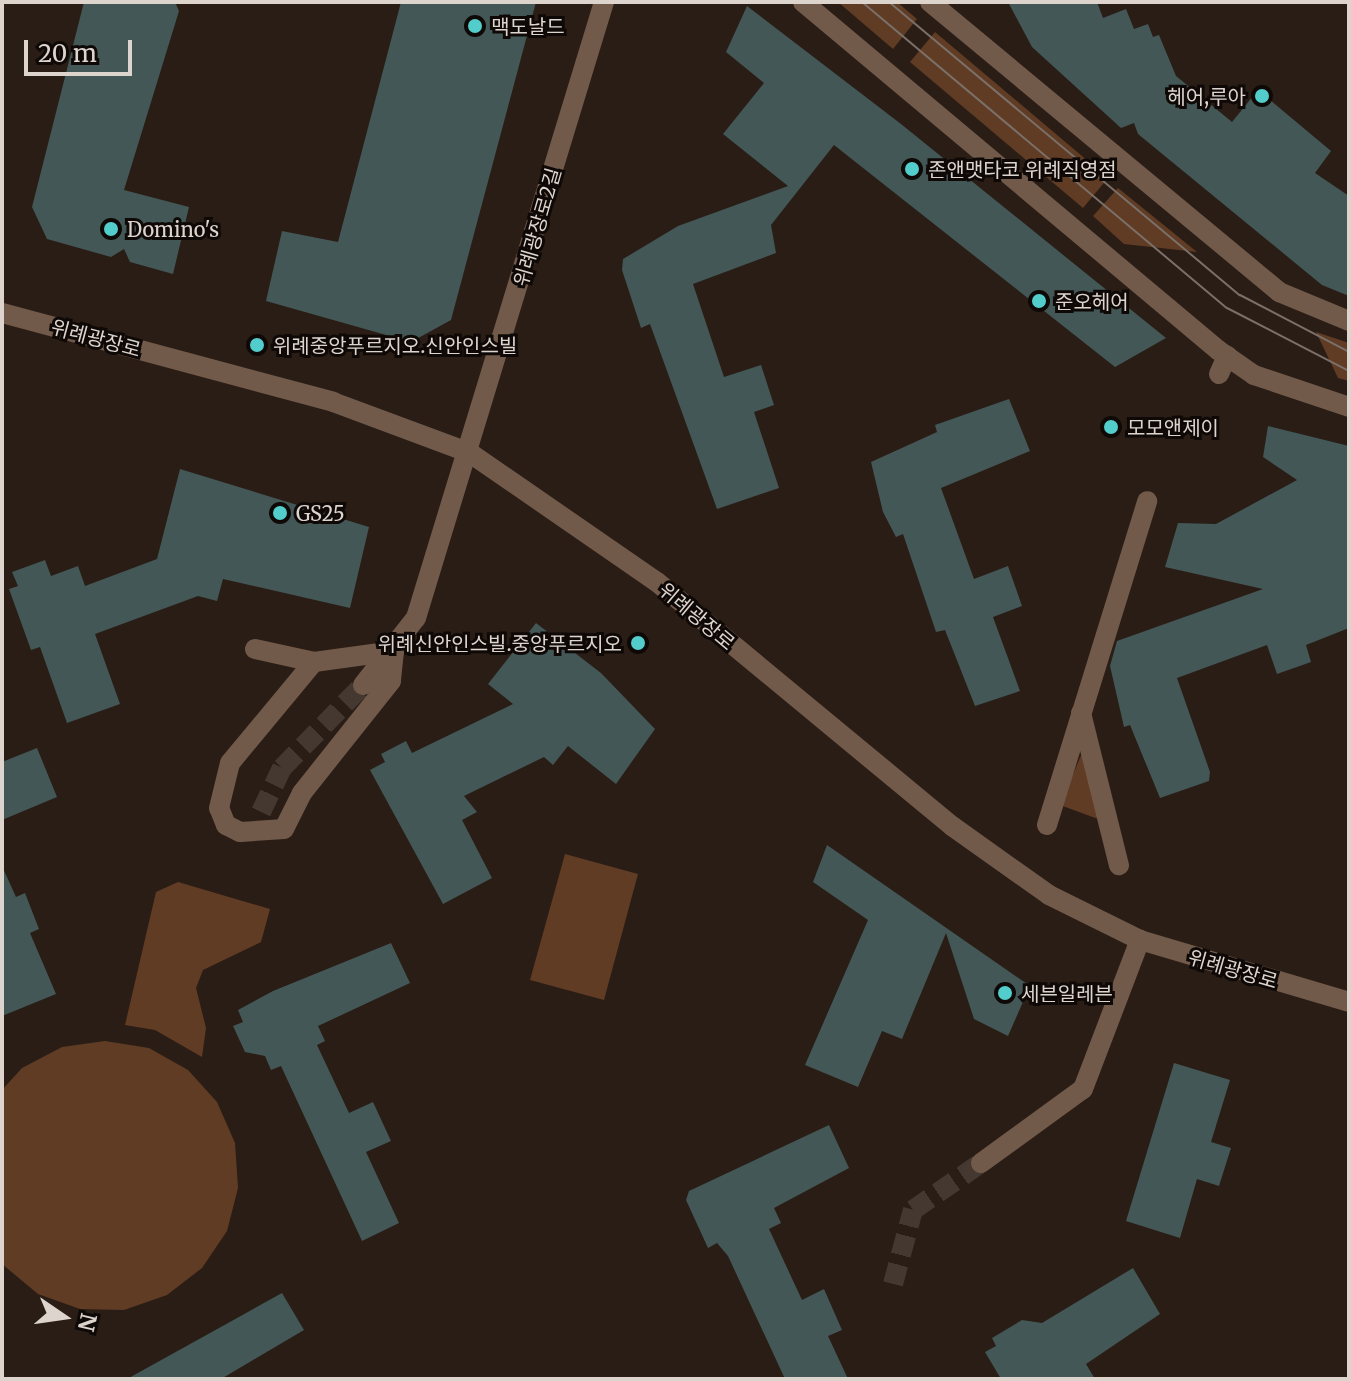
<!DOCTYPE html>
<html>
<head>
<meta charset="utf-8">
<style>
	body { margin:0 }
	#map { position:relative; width:1351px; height:1381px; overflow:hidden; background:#2a1d15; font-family:Merriweather,"Noto Sans KR",serif }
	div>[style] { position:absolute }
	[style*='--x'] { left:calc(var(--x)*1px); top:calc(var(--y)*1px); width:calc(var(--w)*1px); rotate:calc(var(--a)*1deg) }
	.green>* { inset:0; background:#603c24 }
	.building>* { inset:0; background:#425756 }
	.minor-tunnel>* { height:20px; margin-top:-10px; transform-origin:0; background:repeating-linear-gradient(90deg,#453831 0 20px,transparent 0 30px) }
	.minor>* { height:20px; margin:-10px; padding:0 10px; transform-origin:10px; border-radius:10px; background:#725a4b }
	.tram>* { height:2px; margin:-1px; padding:0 1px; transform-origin:1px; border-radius:1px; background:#7b7069 }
	.dots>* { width:22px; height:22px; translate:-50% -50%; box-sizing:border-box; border:4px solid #0e0906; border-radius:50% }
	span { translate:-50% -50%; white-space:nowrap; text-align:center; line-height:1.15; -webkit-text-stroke:6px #0e0906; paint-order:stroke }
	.poi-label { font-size:20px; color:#ddd4ce }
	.left { translate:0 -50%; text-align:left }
	.right { translate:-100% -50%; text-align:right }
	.street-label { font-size:20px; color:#ddd4ce }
	.frame { position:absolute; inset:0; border:4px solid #ddd4ce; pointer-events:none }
	.north { position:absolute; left:24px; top:1277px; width:80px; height:80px; -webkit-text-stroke:6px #0e0906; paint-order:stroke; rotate:103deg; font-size:22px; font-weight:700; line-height:32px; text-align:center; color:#ddd4ce }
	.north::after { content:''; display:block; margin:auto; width:28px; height:36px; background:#ddd4ce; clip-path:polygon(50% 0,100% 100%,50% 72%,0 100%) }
	.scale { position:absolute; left:24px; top:40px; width:108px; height:36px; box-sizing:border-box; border:4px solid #ddd4ce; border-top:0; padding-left:10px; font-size:24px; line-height:28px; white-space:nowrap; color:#ddd4ce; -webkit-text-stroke:6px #0e0906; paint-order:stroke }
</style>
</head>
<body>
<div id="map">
	<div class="green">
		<i style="clip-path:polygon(838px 2px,897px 2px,917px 19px,893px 49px)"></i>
		<i style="clip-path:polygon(935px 32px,1108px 178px,1083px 208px,910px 62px)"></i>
		<i style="clip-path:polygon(1118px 188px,1197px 252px,1124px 244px,1093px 216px)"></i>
		<i style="clip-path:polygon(1316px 332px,1349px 343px,1349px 381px,1338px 378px)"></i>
		<i style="clip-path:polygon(1082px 753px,1098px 819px,1060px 805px)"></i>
		<i style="clip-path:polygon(565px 854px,638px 874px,604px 1000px,530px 980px)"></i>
		<i style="clip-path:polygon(178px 882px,270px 909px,261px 942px,203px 970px,196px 988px,206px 1028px,202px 1057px,155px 1030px,125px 1025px,156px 892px)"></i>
		<i style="clip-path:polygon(105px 1041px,149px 1048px,188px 1070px,217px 1102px,235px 1143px,238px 1188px,227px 1231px,202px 1268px,167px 1295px,124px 1310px,80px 1309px,38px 1294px,2px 1264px,2px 1090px,22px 1068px,62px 1047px)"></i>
	</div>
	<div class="building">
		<i style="clip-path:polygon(84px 2px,175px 2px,179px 11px,124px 190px,189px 207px,173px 274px,130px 262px,124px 249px,111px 257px,47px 239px,32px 207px)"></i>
		<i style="clip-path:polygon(401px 2px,536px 2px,451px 320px,411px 342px,266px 301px,282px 231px,338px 242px)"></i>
		<i style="clip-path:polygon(1008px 2px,1097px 2px,1103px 18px,1126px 9px,1134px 29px,1148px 24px,1153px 37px,1159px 35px,1176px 76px,1232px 122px,1258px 90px,1331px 151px,1315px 173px,1349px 196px,1349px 296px,1322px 285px,1138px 134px,1134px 123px,1121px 128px,1032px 47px)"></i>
		<i style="clip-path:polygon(747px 6px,901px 124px,1166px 338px,1115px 367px,834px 145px,771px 225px,776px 253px,693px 284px,724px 377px,761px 365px,774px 405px,754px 412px,779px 488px,717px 509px,650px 324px,641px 328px,622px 270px,623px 259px,678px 226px,788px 186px,723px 134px,764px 83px,726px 52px)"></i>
		<i style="clip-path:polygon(1009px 399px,1030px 451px,941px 488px,974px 579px,1008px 566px,1022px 606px,993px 617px,1020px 691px,975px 706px,945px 630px,936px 632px,903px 534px,896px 537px,883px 512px,871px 462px,937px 432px,935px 425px)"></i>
		<i style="clip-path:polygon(1268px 426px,1349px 446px,1349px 628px,1306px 645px,1311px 662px,1277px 674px,1267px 645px,1177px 678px,1210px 772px,1209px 781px,1160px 798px,1130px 725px,1124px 727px,1110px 666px,1117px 641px,1263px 589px,1165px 567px,1178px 523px,1216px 524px,1297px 480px,1263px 457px)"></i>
		<i style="clip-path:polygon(180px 469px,369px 527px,350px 608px,223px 579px,217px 601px,198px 596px,95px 634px,120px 704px,67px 723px,40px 647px,31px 650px,9px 589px,18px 586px,12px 572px,45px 560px,51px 576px,78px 566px,85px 586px,157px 559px)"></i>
		<i style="clip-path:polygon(536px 623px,601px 673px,655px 729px,616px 784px,568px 746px,553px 765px,544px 757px,464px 796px,477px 812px,462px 820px,492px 878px,443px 904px,370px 770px,385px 762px,381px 754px,406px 741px,412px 753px,513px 704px,488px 684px)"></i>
		<i style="clip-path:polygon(37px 748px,57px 797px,2px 820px,2px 762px)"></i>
		<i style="clip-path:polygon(827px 845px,1030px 986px,1008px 1036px,974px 1019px,946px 933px,902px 1039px,882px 1031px,858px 1087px,805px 1065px,868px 920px,813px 882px)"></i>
		<i style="clip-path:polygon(2px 866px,16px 897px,25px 893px,39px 929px,30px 933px,56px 994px,2px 1016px)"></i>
		<i style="clip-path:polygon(391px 943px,410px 983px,318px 1026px,325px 1041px,317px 1045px,349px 1113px,373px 1102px,391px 1141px,366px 1152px,399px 1223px,362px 1241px,281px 1066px,271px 1070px,265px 1056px,245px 1052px,233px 1026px,243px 1022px,238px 1010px,273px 991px)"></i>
		<i style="clip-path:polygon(1174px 1063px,1230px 1080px,1211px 1142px,1231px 1148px,1219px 1186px,1197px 1179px,1180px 1238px,1126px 1221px)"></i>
		<i style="clip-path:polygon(829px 1125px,849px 1168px,774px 1208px,781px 1223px,769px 1229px,802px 1300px,824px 1289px,842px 1330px,828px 1336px,848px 1379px,785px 1379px,728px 1256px,717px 1243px,708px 1248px,686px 1200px,689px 1191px)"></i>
		<i style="clip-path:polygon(1133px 1268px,1160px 1314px,1086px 1364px,1095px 1379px,1001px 1379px,985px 1352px,996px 1346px,992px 1338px,1022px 1320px,1042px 1323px)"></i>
		<i style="clip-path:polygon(282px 1293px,304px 1330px,221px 1379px,127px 1379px)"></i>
	</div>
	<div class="minor-tunnel">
		<i style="--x:261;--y:812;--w:49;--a:-64.5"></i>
		<i style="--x:282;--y:768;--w:116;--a:-45.7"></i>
		<i style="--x:893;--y:1284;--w:77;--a:-74.9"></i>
		<i style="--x:913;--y:1210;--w:83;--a:-34.7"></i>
	</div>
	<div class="minor">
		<i style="--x:803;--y:2;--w:542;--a:39.98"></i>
		<i style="--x:1218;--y:350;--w:44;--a:34.8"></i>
		<i style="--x:1254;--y:375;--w:100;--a:18.6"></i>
		<i style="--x:930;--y:2;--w:454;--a:39.7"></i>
		<i style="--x:1279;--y:292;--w:76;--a:22.5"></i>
		<i style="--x:2;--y:313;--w:343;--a:15"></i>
		<i style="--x:333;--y:402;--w:146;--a:20.4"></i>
		<i style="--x:470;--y:453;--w:227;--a:34.6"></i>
		<i style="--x:657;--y:582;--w:383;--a:39.6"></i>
		<i style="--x:952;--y:826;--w:119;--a:35.4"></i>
		<i style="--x:1049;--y:895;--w:102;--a:26.3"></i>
		<i style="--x:1140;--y:940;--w:218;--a:16.5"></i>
		<i style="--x:1219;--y:374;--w:20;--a:-66"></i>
		<i style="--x:255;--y:649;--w:60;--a:12.4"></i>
		<i style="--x:314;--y:662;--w:81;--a:-7.8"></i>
		<i style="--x:394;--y:651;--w:30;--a:96"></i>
		<i style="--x:391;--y:681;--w:143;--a:128.5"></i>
		<i style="--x:302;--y:793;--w:40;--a:116.6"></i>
		<i style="--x:284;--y:829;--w:44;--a:176.1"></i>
		<i style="--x:240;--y:832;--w:16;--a:-153"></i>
		<i style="--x:226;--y:825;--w:18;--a:-112"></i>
		<i style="--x:219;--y:808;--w:46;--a:-76.3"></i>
		<i style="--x:230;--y:763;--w:131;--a:-50.3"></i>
		<i style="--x:363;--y:685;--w:85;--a:-51.7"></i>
		<i style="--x:416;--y:618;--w:644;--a:-73.03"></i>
		<i style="--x:1081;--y:713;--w:157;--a:76"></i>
		<i style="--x:1047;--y:825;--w:339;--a:-72.8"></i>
		<i style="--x:981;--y:1163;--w:126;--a:-36"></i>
		<i style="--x:1083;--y:1089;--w:160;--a:-69.1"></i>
	</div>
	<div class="tram">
		<i style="--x:862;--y:2;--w:476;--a:40"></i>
		<i style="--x:1227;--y:308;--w:137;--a:27.3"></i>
		<i style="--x:889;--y:2;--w:457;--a:39.9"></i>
		<i style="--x:1240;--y:295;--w:123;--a:27.6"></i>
	</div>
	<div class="dots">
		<i style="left:475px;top:26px;background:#53cdcb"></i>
		<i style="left:1262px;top:96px;background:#53cdcb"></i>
		<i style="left:912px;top:169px;background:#53cdcb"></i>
		<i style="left:111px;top:229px;background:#53cdcb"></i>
		<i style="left:1039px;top:301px;background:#53cdcb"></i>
		<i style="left:257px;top:345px;background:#53cdcb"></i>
		<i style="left:1111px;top:427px;background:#53cdcb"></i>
		<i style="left:280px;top:513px;background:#53cdcb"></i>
		<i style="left:638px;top:643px;background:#53cdcb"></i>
		<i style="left:1005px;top:993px;background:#53cdcb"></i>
	</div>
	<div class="poi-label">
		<span class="left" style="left:491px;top:26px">맥도날드</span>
		<span class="right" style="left:1246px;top:96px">헤어,루아</span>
		<span class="left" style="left:928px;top:169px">존앤맷타코 위례직영점</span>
		<span class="left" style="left:127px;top:229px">Domino's</span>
		<span class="left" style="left:1055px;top:301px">준오헤어</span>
		<span class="left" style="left:273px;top:345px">위례중앙푸르지오.신안인스빌</span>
		<span class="left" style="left:1127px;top:427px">모모앤제이</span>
		<span class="left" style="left:296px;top:513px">GS25</span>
		<span class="right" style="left:622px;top:643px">위례신안인스빌.중앙푸르지오</span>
		<span class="left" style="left:1021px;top:993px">세븐일레븐</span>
	</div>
	<div class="street-label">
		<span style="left:537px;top:227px;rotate:-74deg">위례광장로2길</span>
		<span style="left:96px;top:338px;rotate:15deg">위례광장로</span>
		<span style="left:697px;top:616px;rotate:40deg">위례광장로</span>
		<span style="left:1233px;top:969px;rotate:16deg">위례광장로</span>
	</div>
	<div class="frame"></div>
	<div class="north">N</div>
	<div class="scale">20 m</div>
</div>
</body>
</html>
